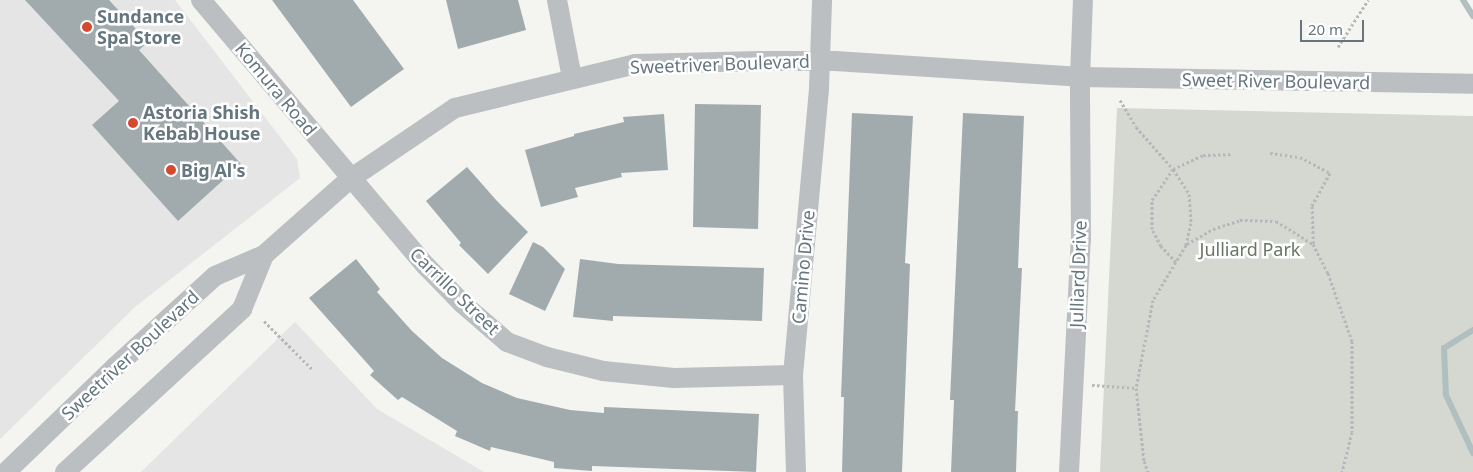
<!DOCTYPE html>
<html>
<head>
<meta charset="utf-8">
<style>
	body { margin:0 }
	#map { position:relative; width:1473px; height:472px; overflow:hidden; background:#f4f4f0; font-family:"Noto Sans",sans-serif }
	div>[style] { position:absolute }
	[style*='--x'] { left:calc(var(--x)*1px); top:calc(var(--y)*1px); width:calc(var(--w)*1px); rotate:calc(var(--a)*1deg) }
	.built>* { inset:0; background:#e4e5e4 }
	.green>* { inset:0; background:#d4d8d0 }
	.stream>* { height:6px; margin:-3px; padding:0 3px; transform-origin:3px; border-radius:3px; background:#b1bfc1 }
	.building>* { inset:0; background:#a1abae }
	.path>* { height:3px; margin-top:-1.5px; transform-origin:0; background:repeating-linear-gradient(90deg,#b5b8ba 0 2.5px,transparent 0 5px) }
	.street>* { height:20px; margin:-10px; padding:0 10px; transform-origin:10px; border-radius:10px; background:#bbbfc2 }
	.dots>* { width:14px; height:14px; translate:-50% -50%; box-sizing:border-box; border:2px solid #fff; border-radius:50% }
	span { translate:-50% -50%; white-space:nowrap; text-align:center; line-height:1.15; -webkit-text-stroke:5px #fff; paint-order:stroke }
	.poi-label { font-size:18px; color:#65767f; font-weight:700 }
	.left { translate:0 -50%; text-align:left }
	.street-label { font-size:18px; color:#65767f }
	.park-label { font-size:18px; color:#697763 }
	.scale { position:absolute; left:1300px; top:20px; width:64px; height:22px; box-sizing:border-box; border:2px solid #65767f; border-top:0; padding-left:6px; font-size:15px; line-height:18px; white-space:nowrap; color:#65767f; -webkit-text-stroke:4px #fff; paint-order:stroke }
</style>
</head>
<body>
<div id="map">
	<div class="built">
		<i style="clip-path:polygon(0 0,175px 0,297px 159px,300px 178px,135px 307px,0 439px)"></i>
		<i style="clip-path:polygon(295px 322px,377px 409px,484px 472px,141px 472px)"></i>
	</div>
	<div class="green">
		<i style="clip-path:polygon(1117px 108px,1473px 116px,1473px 472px,1100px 472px)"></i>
	</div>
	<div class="stream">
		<i style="--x:1463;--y:0;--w:19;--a:58"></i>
		<i style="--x:1473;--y:330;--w:34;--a:148"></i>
		<i style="--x:1444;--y:348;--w:47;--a:87.6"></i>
		<i style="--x:1446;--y:395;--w:64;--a:65"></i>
	</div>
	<div class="building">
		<i style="clip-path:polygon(25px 0,109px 0,148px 42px,139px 50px,241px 164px,178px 221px,92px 125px,119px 101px)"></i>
		<i style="clip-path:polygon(272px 0,353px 0,404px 69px,351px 107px)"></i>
		<i style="clip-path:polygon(446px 0,518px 0,526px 30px,458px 49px)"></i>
		<i style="clip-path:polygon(695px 104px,761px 105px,758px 229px,693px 227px)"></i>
		<i style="clip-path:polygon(852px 113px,913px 116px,905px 263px,910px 264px,902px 472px,842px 472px,844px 397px,841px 397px)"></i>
		<i style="clip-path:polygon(963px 113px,1024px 116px,1018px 268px,1022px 268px,1015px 411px,1018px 411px,1016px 472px,951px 472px,954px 400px,950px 400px)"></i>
		<i style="clip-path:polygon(664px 114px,668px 170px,621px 173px,622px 177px,575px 188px,578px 197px,541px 207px,525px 150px,574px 136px,574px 134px,624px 122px,623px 117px)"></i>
		<i style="clip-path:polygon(467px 167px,497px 201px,528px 232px,488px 274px,459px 245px,461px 243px,426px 201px)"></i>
		<i style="clip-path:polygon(533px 242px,543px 247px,565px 269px,545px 311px,509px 294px)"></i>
		<i style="clip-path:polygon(356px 259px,380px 289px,377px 292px,412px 331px,442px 358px,482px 383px,517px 398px,570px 410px,604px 413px,604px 407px,759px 414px,756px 472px,592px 466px,592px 471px,554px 468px,554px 462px,491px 447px,490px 451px,455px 436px,457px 431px,402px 397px,398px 400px,370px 375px,374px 371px,309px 298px)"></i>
		<i style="clip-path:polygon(580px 259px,618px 264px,764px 268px,762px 321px,613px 316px,613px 321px,573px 317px)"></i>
	</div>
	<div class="path">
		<i style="--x:1338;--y:47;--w:56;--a:-57.4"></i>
		<i style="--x:1120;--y:100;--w:31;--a:59"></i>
		<i style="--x:1136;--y:127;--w:56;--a:48.6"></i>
		<i style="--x:1173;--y:169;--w:30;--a:57"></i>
		<i style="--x:1189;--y:194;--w:29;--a:86"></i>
		<i style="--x:1191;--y:223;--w:23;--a:103"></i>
		<i style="--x:1186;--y:245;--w:64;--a:121"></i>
		<i style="--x:1153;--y:300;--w:90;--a:100.9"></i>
		<i style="--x:1136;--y:388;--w:73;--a:83.7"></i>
		<i style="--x:1144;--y:461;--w:12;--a:70"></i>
		<i style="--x:1270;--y:153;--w:30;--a:8"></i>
		<i style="--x:1300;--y:157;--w:34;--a:28"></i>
		<i style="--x:1330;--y:173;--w:38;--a:119"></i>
		<i style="--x:1312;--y:206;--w:38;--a:88"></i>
		<i style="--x:1313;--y:244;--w:33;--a:63"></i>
		<i style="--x:1328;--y:273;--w:72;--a:70.6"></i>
		<i style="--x:1352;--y:341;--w:91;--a:90"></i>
		<i style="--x:1352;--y:432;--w:41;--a:104"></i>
		<i style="--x:1187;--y:244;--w:30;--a:-30"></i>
		<i style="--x:1213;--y:229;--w:28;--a:-18"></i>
		<i style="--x:1240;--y:220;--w:36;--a:2"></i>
		<i style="--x:1276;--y:221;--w:44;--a:31.9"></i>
		<i style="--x:1176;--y:262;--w:22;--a:-133"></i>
		<i style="--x:1161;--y:246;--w:19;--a:-118"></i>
		<i style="--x:1152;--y:229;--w:29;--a:-90"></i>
		<i style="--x:1152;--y:200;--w:37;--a:-56"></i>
		<i style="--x:1173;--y:169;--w:33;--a:-25"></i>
		<i style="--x:1203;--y:155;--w:30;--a:-2"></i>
		<i style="--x:264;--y:321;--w:68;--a:45"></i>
		<i style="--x:1092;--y:385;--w:44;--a:3.9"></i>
	</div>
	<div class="street">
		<i style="--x:201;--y:0;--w:348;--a:49.8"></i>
		<i style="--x:426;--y:266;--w:53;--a:45.8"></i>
		<i style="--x:463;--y:304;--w:58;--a:40.8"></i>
		<i style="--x:507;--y:342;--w:43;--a:20.6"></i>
		<i style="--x:547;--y:357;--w:58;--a:14"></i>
		<i style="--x:603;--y:371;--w:71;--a:5.6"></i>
		<i style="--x:674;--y:378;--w:119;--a:-1.4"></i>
		<i style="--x:557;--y:0;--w:79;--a:79.1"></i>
		<i style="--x:6;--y:472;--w:151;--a:-43.9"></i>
		<i style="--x:115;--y:367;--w:135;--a:-42.3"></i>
		<i style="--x:215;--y:276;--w:53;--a:-23.2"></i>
		<i style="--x:264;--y:255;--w:115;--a:-41.5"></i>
		<i style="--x:350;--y:179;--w:127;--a:-34.1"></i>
		<i style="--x:455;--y:108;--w:185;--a:-13.7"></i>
		<i style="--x:635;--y:64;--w:126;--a:-1.4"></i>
		<i style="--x:761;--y:61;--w:74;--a:0"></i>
		<i style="--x:835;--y:61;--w:246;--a:3.7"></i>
		<i style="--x:1080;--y:77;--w:393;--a:1"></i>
		<i style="--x:65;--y:472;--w:241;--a:-42.6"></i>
		<i style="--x:242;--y:309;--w:58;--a:-67.8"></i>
		<i style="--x:796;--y:472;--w:97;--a:-91.8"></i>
		<i style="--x:793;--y:375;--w:288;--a:-84.8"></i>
		<i style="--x:819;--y:88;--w:88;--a:-88"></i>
		<i style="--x:1069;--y:472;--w:233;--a:-87.1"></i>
		<i style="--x:1081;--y:239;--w:162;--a:-90.4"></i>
		<i style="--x:1080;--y:77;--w:77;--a:-87.8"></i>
	</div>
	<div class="dots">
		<i style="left:87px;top:27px;background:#d5492f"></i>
		<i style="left:133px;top:123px;background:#d5492f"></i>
		<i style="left:171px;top:170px;background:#d5492f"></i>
	</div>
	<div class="poi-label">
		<span class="left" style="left:97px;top:27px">Sundance<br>Spa Store</span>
		<span class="left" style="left:143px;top:123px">Astoria Shish<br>Kebab House</span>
		<span class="left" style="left:181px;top:170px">Big Al's</span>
	</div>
	<div class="street-label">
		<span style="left:720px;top:64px;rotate:-2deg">Sweetriver Boulevard</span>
		<span style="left:1276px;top:81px;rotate:1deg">Sweet River Boulevard</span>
		<span style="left:276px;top:89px;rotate:50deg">Komura Road</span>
		<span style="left:803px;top:267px;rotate:-85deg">Camino Drive</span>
		<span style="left:1078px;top:274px;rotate:-88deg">Julliard Drive</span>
		<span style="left:455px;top:291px;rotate:44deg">Carrillo Street</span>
		<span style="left:130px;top:355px;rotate:-43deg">Sweetriver Boulevard</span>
	</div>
	<div class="park-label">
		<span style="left:1250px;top:249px">Julliard Park</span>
	</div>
	<div class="scale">20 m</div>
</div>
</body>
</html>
